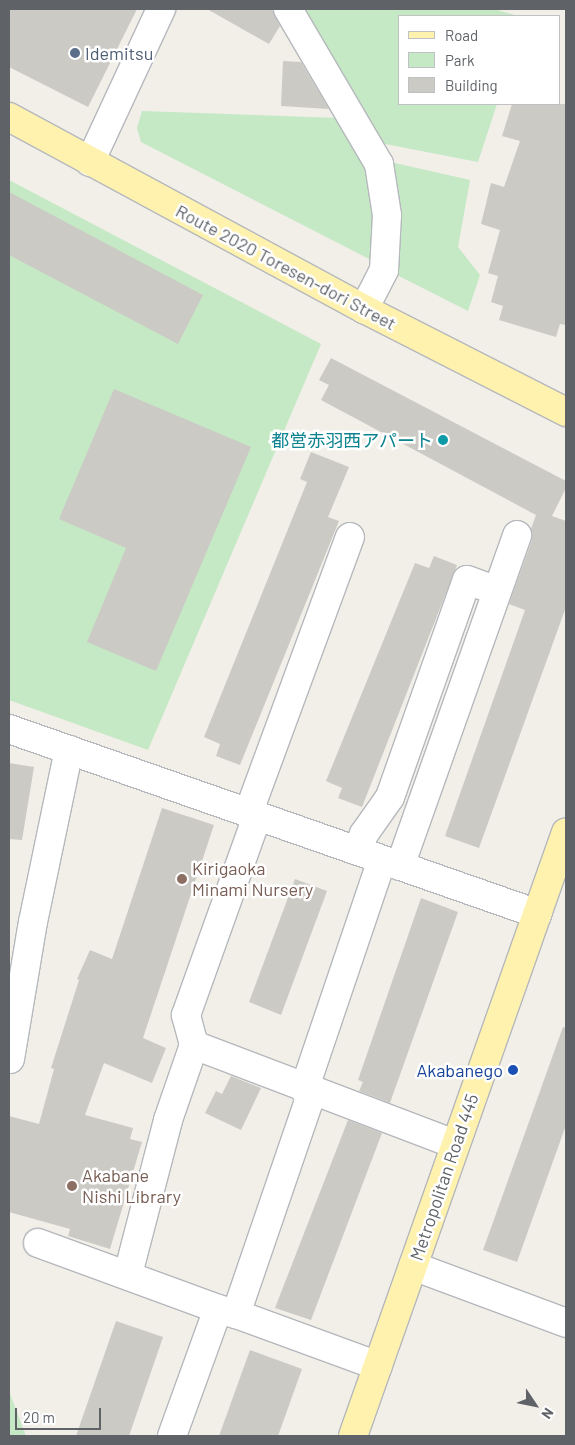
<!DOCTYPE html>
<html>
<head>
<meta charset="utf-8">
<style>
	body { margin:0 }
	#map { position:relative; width:575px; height:1445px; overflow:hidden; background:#f1efe8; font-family:Barlow,"Noto Sans JP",sans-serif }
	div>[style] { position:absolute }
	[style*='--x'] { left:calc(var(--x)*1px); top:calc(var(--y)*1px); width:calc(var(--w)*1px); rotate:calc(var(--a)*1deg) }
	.green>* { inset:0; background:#c5e8c5 }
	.building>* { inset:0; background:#cccac5 }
	.roads { filter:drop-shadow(1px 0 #b5b8bc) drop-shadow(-1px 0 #b5b8bc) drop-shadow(0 1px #b5b8bc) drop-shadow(0 -1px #b5b8bc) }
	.minor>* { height:28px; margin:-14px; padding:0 14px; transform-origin:14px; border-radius:14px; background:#fff }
	.major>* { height:28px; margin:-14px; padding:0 14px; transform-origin:14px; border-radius:14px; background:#fff2af }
	.dots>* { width:14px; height:14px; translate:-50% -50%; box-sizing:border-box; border:2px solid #fff; border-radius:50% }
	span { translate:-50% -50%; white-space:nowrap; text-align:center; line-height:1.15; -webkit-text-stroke:5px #fff; paint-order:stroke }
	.service-label { font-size:18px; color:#4e5e75 }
	.left { translate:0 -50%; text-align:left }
	.street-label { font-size:18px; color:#5f6368 }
	.culture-label { font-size:18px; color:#0d838f }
	.right { translate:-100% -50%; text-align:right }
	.education-label { font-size:18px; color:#785e54 }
	.transit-label { font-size:18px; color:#164399 }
	.frame { position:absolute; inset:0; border:10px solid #5f6368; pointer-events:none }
	.legend { position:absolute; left:398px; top:15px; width:162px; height:90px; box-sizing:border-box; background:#fff; border:1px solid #bfc1c3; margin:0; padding:6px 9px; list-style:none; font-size:15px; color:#5f6368 }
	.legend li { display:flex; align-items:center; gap:10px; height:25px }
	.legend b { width:25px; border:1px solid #bfc1c3 }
	.north { position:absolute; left:510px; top:1380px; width:50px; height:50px; -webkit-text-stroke:4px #fff; paint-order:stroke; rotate:124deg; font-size:14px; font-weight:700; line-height:20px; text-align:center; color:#5f6368 }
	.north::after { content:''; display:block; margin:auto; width:18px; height:22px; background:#5f6368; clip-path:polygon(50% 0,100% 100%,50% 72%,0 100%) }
	.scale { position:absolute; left:15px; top:1408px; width:86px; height:22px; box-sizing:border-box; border:2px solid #5f6368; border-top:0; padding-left:6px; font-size:15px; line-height:18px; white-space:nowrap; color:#5f6368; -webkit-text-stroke:4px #fff; paint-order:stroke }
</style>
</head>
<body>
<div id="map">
	<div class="green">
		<i style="clip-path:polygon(300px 9px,494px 9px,518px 16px,399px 16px,399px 104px,497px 104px,478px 162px,380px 143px)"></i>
		<i style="clip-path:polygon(142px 111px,339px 118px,370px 165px,378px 203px,375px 262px,141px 142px,137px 128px)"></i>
		<i style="clip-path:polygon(386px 161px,470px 180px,458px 247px,480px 275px,468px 311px,391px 272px)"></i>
		<i style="clip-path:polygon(9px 180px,321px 344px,148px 750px,9px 700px)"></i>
		<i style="clip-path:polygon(9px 1391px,26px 1436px,9px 1436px)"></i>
	</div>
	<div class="building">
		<i style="clip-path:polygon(9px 9px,137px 9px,88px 107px,9px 67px)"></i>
		<i style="clip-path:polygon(207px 9px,272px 9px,280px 26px,269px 44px)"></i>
		<i style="clip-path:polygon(283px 61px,301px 62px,329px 109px,281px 106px)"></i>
		<i style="clip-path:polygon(512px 104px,566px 104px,566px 325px,560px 324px,556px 337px,499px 320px,503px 306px,491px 302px,498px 276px,488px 273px,500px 230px,481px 224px,491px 183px,504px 187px,520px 141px,502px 136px)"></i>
		<i style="clip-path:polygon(9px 192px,203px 295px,178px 344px,9px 255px)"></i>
		<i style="clip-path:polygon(331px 358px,566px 481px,566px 488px,552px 516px,566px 521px,566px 607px,479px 848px,445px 836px,525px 610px,509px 604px,532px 540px,531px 529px,536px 515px,321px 400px,329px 385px,319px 380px)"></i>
		<i style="clip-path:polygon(114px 389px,251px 447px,156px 671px,87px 642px,126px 548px,59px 519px)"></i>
		<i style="clip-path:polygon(311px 452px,349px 467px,328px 517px,339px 521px,240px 765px,216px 756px,220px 744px,204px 737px,307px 482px,300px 479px)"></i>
		<i style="clip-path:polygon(434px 556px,457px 565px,362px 807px,338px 798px,342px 788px,326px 781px,415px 563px,429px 568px)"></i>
		<i style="clip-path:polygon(9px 763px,34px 767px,22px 840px,9px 839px)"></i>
		<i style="clip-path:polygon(162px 808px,214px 825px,143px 1038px,166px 1048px,152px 1083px,104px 1063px,85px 1115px,133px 1128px,130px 1139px,142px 1142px,110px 1249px,68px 1236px,70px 1229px,9px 1212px,9px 1116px,39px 1124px,54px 1069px,51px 1068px,79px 980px,77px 979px,90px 950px,112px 959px)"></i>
		<i style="clip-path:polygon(295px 879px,327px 891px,281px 1015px,249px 1002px)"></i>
		<i style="clip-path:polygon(421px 898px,458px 912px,390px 1103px,359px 1091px,363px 1082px,358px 1080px)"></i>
		<i style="clip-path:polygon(563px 1027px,566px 1028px,566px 1125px,517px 1262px,483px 1250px)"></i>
		<i style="clip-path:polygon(231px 1076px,261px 1088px,241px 1130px,205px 1113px,216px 1091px,222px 1094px)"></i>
		<i style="clip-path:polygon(348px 1120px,382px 1133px,311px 1320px,275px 1308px)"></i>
		<i style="clip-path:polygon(116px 1321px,163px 1337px,129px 1436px,76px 1436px)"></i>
		<i style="clip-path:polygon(250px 1350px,302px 1369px,278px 1436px,219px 1436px)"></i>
	</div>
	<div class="roads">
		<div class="minor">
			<i style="--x:288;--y:9;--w:180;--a:59.6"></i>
			<i style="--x:379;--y:164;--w:52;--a:81.1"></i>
			<i style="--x:387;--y:215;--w:55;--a:93.1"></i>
			<i style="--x:384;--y:270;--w:44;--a:117.1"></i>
			<i style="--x:90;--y:162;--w:169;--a:-65.1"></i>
			<i style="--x:9;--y:729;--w:560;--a:19.28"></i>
			<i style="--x:248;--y:814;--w:295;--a:-69.8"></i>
			<i style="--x:358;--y:851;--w:18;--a:-71"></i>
			<i style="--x:364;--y:834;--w:45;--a:-54.9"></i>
			<i style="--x:390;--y:797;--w:230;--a:-70.5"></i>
			<i style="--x:467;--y:580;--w:32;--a:20"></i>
			<i style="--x:400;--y:866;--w:351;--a:-70.5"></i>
			<i style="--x:194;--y:1045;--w:279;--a:20.8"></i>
			<i style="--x:10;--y:1059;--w:139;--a:-80.5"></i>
			<i style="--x:33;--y:922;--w:176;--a:-78.2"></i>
			<i style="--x:38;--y:1243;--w:192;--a:20.1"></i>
			<i style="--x:413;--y:1266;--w:163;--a:20.4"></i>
			<i style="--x:128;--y:1274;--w:159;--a:-75.4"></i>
			<i style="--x:168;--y:1120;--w:79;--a:-70.9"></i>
			<i style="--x:194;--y:1045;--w:31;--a:-105"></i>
			<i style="--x:186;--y:1015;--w:210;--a:-70.3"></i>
			<i style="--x:236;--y:1314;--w:151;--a:20.1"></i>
			<i style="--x:172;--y:1436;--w:135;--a:-70.1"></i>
			<i style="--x:218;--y:1309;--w:19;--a:16"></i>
			<i style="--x:236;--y:1314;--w:225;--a:-71.1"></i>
			<i style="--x:309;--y:1101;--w:15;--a:-106"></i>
			<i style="--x:305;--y:1087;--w:240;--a:-71.3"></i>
		</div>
		<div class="major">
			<i style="--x:9;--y:117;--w:404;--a:28.4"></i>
			<i style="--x:364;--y:309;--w:227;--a:27"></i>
			<i style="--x:353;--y:1436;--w:640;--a:-70.57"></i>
		</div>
	</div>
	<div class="dots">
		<i style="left:75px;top:53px;background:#5c6f8a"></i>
		<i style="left:443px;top:440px;background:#0f9aa8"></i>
		<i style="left:182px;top:879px;background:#8d6e63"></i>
		<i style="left:513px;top:1070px;background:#1a4fb4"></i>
		<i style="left:72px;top:1186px;background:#8d6e63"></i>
	</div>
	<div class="service-label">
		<span class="left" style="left:85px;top:53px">Idemitsu</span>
	</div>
	<div class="street-label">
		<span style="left:286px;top:267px;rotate:28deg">Route 2020 Toresen-dori Street</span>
		<span style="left:444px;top:1177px;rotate:-71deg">Metropolitan Road 445</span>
	</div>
	<div class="culture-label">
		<span class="right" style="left:433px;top:440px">都営赤羽西アパート</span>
	</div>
	<div class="education-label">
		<span class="left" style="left:192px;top:879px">Kirigaoka<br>Minami Nursery</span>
		<span class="left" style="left:82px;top:1186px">Akabane<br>Nishi Library</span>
	</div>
	<div class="transit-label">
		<span class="right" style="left:503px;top:1070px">Akabanego</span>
	</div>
	<div class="frame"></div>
	<ul class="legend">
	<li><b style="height:6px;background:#fff2af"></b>Road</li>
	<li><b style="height:14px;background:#c5e8c5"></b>Park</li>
	<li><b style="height:14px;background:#cccac5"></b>Building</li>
	</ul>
	<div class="north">N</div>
	<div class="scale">20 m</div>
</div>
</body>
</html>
